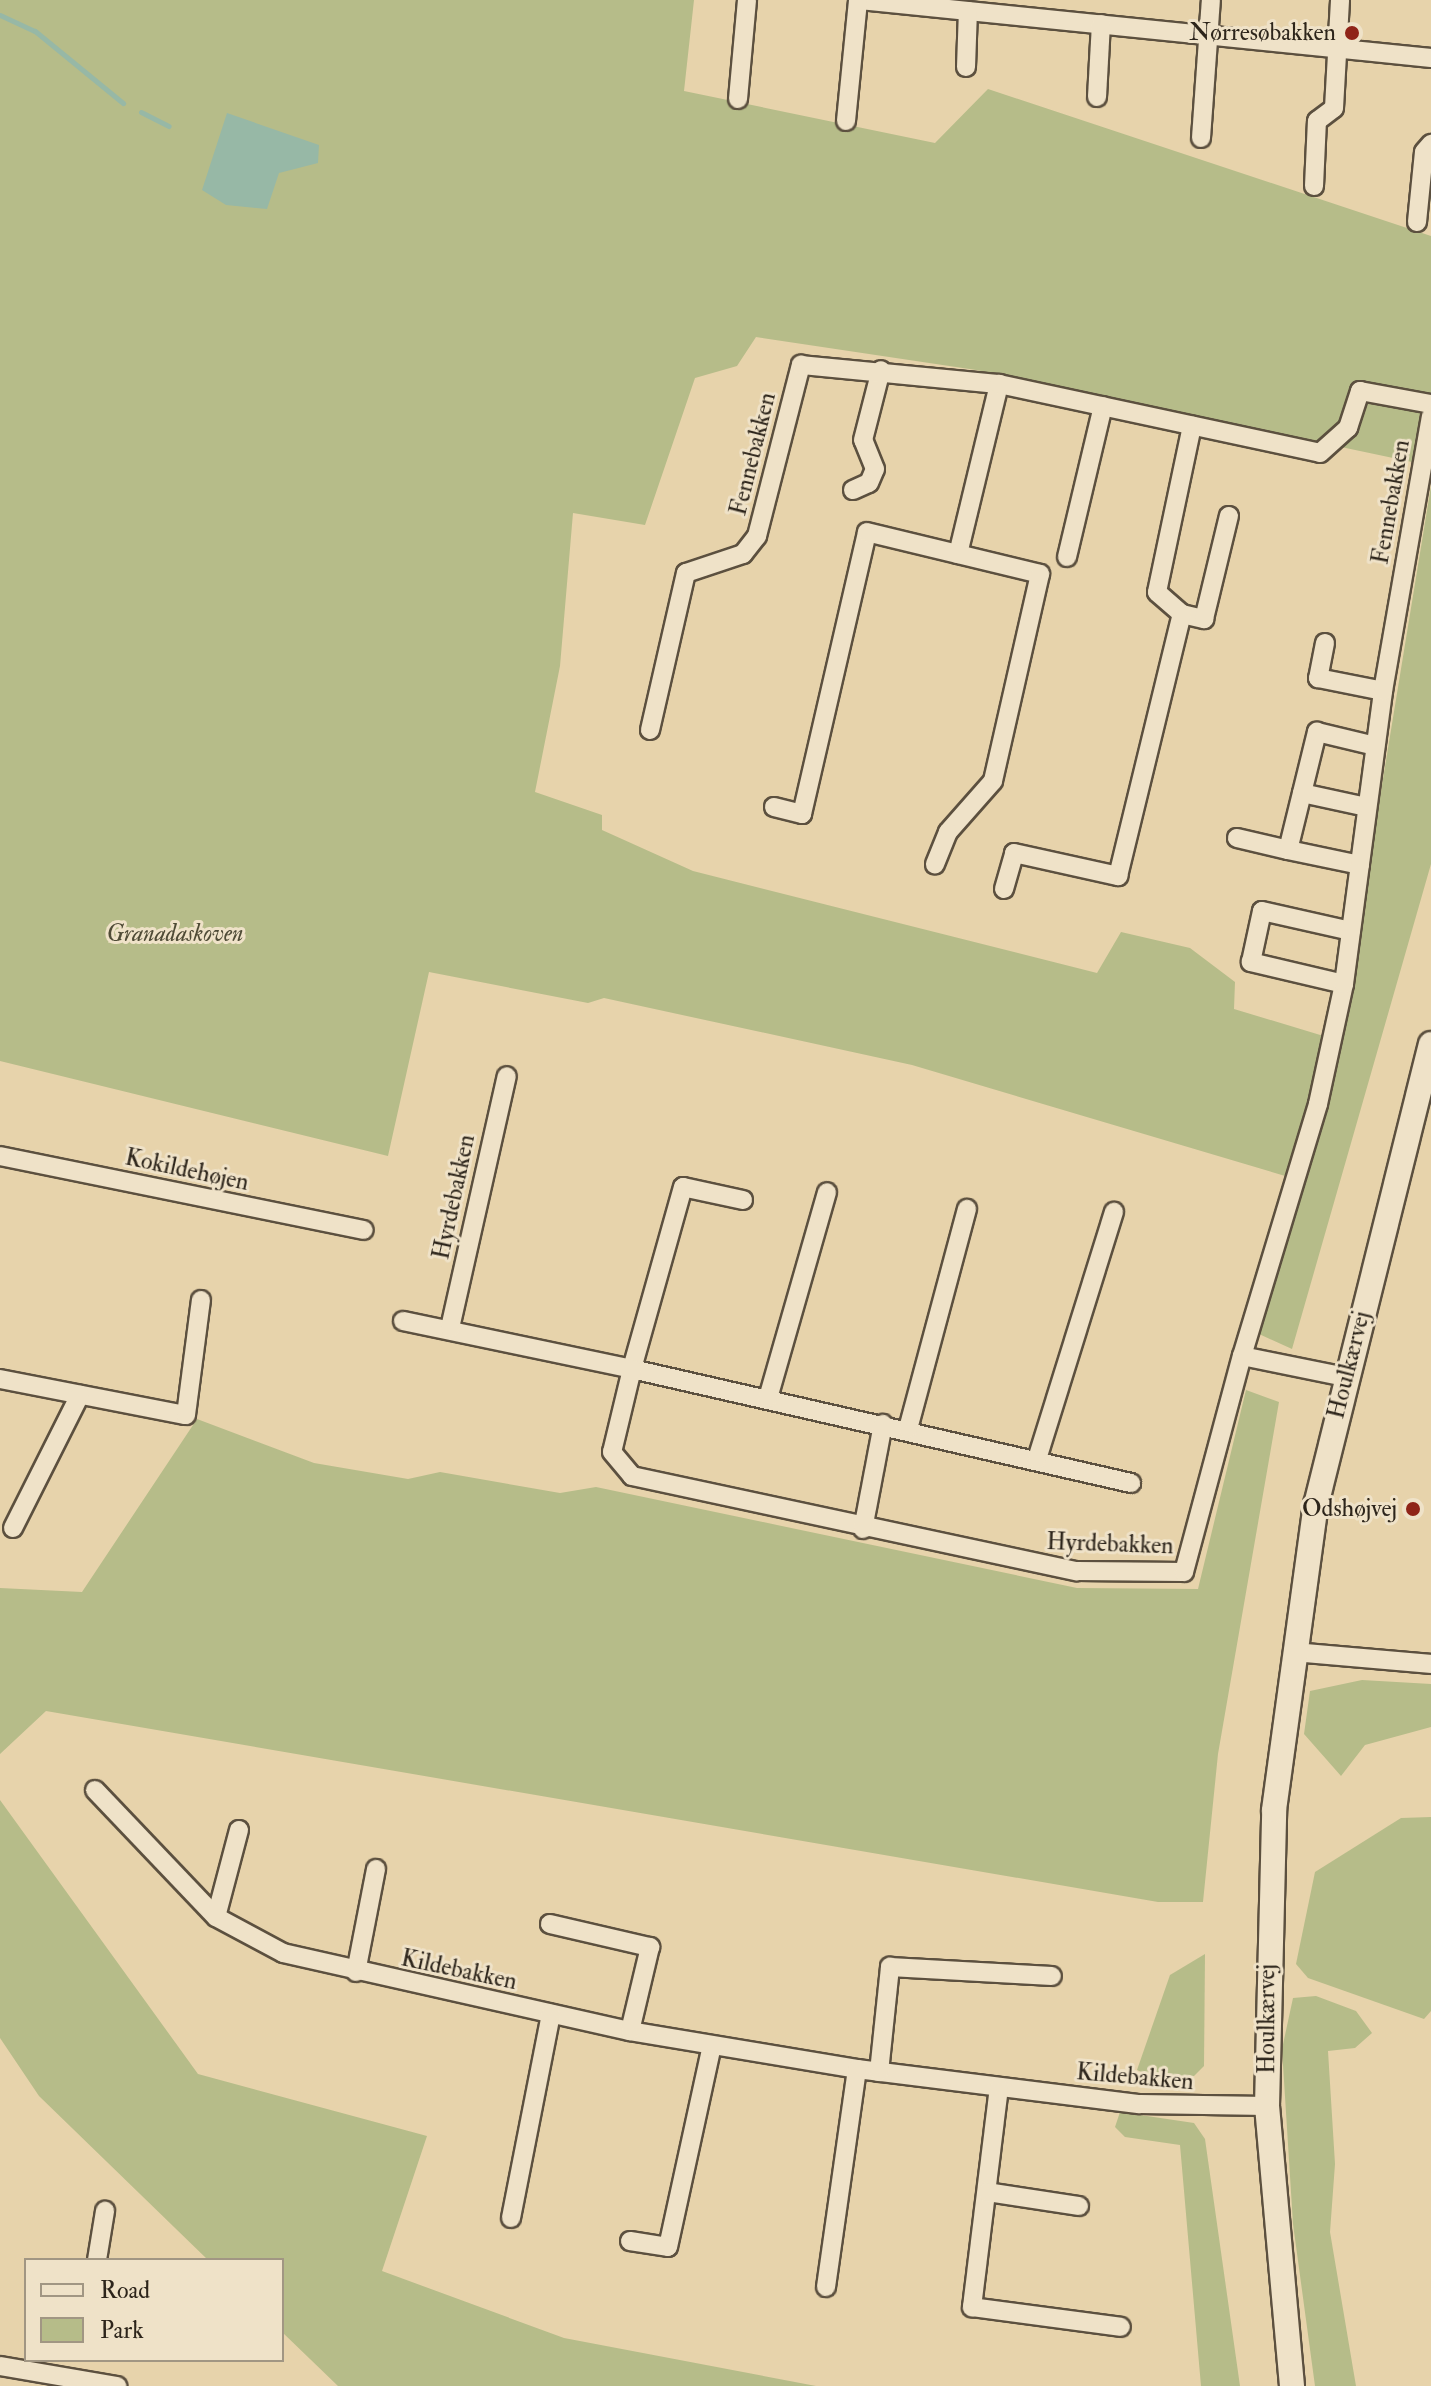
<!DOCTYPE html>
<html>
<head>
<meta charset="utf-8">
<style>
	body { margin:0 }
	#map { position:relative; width:1431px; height:2386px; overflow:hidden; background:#e7d3ab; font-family:"IM FELL Double Pica",serif }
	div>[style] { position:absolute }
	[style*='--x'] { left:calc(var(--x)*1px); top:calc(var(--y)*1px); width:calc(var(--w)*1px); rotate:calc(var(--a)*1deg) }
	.green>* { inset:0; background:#b6bc89 }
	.water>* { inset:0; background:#97b8a6 }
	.stream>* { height:5px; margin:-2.5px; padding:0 2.5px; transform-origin:2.5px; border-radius:2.5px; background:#97b8a6 }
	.roads { filter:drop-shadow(2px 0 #5c503f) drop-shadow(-2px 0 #5c503f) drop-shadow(0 2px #5c503f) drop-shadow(0 -2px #5c503f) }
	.minor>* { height:18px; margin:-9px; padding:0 9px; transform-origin:9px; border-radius:9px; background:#efe2c8 }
	.tertiary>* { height:24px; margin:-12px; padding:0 12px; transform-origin:12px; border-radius:12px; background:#efe2c8 }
	.dots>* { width:22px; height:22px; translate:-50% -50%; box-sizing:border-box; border:4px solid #efe2c8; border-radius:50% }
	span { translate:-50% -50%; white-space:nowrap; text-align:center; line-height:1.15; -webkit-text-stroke:6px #efe2c8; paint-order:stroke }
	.poi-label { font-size:24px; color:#2d251b }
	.right { translate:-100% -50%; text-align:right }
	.street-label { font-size:24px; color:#2d251b }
	.park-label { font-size:24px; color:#4f4b36; font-style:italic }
	.legend { position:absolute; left:24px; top:2258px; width:260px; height:104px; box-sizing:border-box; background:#efe2c8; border:2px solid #a19683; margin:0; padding:10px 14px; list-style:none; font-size:24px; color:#2d251b }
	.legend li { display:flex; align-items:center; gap:16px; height:40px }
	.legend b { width:40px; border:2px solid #a19683 }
</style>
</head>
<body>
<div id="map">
	<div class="green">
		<i style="clip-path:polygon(0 0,694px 0,684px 91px,935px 143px,988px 89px,1431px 236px,1431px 466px,976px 370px,756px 337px,737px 366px,695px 378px,645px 525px,573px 513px,560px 666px,535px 792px,602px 815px,602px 830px,693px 871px,1097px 973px,1121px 932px,1190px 948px,1235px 982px,1234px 1009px,1340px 1041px,1431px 486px,1431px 864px,1292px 1349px,1259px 1334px,1302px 1181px,912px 1065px,604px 998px,588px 1003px,429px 972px,388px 1156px,0 1061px)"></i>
		<i style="clip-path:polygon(1246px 1390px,1279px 1402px,1218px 1754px,1203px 1902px,1158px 1902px,46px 1711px,0 1754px,0 1588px,82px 1592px,197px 1419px,314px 1463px,408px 1479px,440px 1472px,560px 1493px,596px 1487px,1077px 1588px,1198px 1589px)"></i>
		<i style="clip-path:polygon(1362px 1680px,1431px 1684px,1431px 1727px,1365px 1745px,1341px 1776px,1304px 1734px,1310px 1691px)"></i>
		<i style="clip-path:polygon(0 1800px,198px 2074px,427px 2136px,382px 2271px,564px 2338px,816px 2386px,338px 2386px,282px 2332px,282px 2260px,208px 2260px,39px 2096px,0 2038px)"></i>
		<i style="clip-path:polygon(1431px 1817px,1431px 2011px,1424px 2019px,1308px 1978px,1296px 1964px,1315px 1872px,1401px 1818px)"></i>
		<i style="clip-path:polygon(1205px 1954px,1204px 2066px,1194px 2076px,1155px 2078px,1137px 2070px,1170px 1975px)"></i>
		<i style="clip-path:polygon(1316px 1996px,1356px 2011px,1372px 2033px,1355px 2048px,1328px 2051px,1335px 2164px,1330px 2232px,1356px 2386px,1315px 2386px,1293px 2224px,1282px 2049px,1293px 1998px)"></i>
		<i style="clip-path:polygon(1120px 2112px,1194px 2123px,1205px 2139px,1240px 2386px,1201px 2386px,1180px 2145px,1125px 2137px,1115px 2127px)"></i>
	</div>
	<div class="water">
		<i style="clip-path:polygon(227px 113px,319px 145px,318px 163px,279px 173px,267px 209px,226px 205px,202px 190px)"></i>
	</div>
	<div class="stream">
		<i style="--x:0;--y:15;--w:38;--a:25"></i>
		<i style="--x:35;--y:31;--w:114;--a:39.3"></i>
		<i style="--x:141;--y:112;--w:31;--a:27"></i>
	</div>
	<div class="roads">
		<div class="minor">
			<i style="--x:860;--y:0;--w:574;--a:5.8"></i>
			<i style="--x:966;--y:67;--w:56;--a:-88"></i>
			<i style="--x:1097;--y:97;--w:73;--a:-86.9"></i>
			<i style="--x:738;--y:99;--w:99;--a:-84.8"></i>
			<i style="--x:846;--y:121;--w:122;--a:-84.3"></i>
			<i style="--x:1201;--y:138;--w:138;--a:-85.9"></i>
			<i style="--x:1314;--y:186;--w:65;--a:-87.4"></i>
			<i style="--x:1317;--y:121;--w:21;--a:-37"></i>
			<i style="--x:1334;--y:108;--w:108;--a:-86.8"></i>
			<i style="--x:1417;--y:222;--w:70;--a:-84.3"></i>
			<i style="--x:1424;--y:152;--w:11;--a:-49"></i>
			<i style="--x:853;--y:490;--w:17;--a:-24"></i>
			<i style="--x:869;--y:483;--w:15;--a:-67"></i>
			<i style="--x:875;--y:469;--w:31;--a:-112"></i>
			<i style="--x:863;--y:440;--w:72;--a:-75.6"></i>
			<i style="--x:958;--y:554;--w:175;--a:-76.4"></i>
			<i style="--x:1067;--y:557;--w:155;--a:-76.6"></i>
			<i style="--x:1182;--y:614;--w:23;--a:13"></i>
			<i style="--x:1204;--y:619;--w:106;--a:-76.4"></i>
			<i style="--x:1325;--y:643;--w:36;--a:101"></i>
			<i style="--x:1318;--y:678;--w:66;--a:11.3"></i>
			<i style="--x:650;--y:730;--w:161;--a:-77.1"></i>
			<i style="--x:686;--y:573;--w:60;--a:-18.4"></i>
			<i style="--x:743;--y:554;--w:23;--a:-52"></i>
			<i style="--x:757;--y:536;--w:177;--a:-75.6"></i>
			<i style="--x:801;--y:365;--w:199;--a:5.5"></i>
			<i style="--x:999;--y:384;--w:328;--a:12.1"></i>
			<i style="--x:1320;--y:453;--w:38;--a:-42"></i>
			<i style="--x:1348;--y:428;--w:39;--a:-72"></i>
			<i style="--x:1360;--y:391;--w:72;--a:10.4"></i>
			<i style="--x:1302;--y:793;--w:66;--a:12.2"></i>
			<i style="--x:774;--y:807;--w:29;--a:14"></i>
			<i style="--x:802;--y:814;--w:289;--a:-77"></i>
			<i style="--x:867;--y:532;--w:178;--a:13.6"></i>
			<i style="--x:1040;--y:574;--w:212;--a:102.8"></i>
			<i style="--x:993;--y:781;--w:68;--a:131.4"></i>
			<i style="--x:948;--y:832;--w:35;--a:112"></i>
			<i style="--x:1237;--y:838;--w:52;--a:13.2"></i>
			<i style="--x:1360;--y:865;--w:74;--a:-168.2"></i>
			<i style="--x:1288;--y:850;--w:122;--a:-76.2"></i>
			<i style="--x:1317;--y:732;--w:60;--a:13.6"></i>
			<i style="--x:1004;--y:889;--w:37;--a:-74"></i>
			<i style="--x:1014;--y:853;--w:107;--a:12.5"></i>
			<i style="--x:1118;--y:876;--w:270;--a:-76.3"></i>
			<i style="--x:1182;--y:614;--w:33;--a:-139"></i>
			<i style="--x:1157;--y:592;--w:170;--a:-78.1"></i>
			<i style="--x:1344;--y:984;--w:96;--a:-166.7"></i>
			<i style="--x:1251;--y:962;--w:52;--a:-77.8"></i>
			<i style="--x:1262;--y:911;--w:91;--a:12.7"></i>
			<i style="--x:0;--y:1156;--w:371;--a:11.5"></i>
			<i style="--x:743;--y:1200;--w:61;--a:-167.8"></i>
			<i style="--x:683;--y:1187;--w:189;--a:105.7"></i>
			<i style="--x:632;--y:1369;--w:512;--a:12.87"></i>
			<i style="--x:403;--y:1321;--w:234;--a:11.8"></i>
			<i style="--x:632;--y:1369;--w:85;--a:103.5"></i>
			<i style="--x:612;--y:1452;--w:31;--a:50"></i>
			<i style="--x:632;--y:1476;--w:455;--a:12.1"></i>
			<i style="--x:1077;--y:1571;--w:107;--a:0.5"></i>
			<i style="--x:1184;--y:1572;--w:224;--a:-75"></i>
			<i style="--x:1242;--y:1356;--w:105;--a:11.5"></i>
			<i style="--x:450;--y:1328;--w:258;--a:-77.3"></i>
			<i style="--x:1242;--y:1356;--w:263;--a:-73.2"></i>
			<i style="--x:1318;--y:1104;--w:123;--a:-77.8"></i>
			<i style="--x:1344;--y:984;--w:296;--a:-82.4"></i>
			<i style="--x:1383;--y:691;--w:279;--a:-80.1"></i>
			<i style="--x:0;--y:1379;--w:189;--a:11"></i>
			<i style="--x:186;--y:1415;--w:116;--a:-82.6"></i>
			<i style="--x:768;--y:1398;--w:214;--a:-74"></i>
			<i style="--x:908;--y:1429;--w:228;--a:-75"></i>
			<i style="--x:1037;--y:1459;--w:259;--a:-72.7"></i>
			<i style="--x:13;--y:1528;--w:149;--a:-63.3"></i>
			<i style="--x:863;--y:1529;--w:107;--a:-79.2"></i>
			<i style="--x:1294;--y:1652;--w:138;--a:5"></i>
			<i style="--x:95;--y:1790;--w:175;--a:46.4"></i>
			<i style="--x:216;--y:1917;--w:76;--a:28.2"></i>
			<i style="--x:283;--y:1953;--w:356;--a:12.7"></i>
			<i style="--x:630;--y:2031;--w:230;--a:9.5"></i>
			<i style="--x:857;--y:2069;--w:285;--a:7.1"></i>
			<i style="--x:1140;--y:2104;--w:127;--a:0.9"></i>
			<i style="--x:216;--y:1917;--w:90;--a:-75.2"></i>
			<i style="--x:550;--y:1924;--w:103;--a:13"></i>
			<i style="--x:650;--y:1947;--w:86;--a:103.4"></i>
			<i style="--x:356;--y:1972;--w:105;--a:-79"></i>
			<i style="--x:879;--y:2072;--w:106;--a:-84"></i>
			<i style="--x:890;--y:1967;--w:162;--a:3.2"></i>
			<i style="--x:999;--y:2087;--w:222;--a:97"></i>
			<i style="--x:972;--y:2307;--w:150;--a:7.6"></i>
			<i style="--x:987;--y:2192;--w:93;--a:8.7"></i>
			<i style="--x:511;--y:2218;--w:208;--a:-78.9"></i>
			<i style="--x:630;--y:2241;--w:38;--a:9"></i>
			<i style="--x:668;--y:2247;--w:206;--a:-77.7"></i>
			<i style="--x:97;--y:2260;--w:50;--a:-80.7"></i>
			<i style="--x:826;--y:2287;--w:220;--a:-81.9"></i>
			<i style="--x:0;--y:2366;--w:119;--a:9.7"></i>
		</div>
		<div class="tertiary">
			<i style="--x:1292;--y:2386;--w:281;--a:-95.1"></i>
			<i style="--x:1267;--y:2106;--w:296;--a:-88.6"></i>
			<i style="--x:1274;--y:1810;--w:308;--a:-82.2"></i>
			<i style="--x:1316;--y:1505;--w:475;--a:-76"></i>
		</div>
	</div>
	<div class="dots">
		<i style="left:1352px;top:33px;background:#8f2418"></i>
		<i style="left:1413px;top:1509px;background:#8f2418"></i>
	</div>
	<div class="poi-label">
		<span class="right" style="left:1336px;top:33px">Nørresøbakken</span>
		<span class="right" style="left:1397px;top:1509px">Odshøjvej</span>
	</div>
	<div class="street-label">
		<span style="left:753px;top:454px;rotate:-76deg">Fennebakken</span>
		<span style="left:1391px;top:502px;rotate:-80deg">Fennebakken</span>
		<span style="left:187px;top:1170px;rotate:12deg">Kokildehøjen</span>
		<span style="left:454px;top:1197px;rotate:-78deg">Hyrdebakken</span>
		<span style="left:1349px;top:1365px;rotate:-76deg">Houlkærvej</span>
		<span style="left:1110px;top:1544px;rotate:2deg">Hyrdebakken</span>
		<span style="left:459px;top:1970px;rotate:12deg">Kildebakken</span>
		<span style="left:1267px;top:2019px;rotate:-90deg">Houlkærvej</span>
		<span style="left:1135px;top:2077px;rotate:5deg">Kildebakken</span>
	</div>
	<div class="park-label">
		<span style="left:175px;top:934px">Granadaskoven</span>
	</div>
	<ul class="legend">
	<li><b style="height:10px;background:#efe2c8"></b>Road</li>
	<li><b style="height:22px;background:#b6bc89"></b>Park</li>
	</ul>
</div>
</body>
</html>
